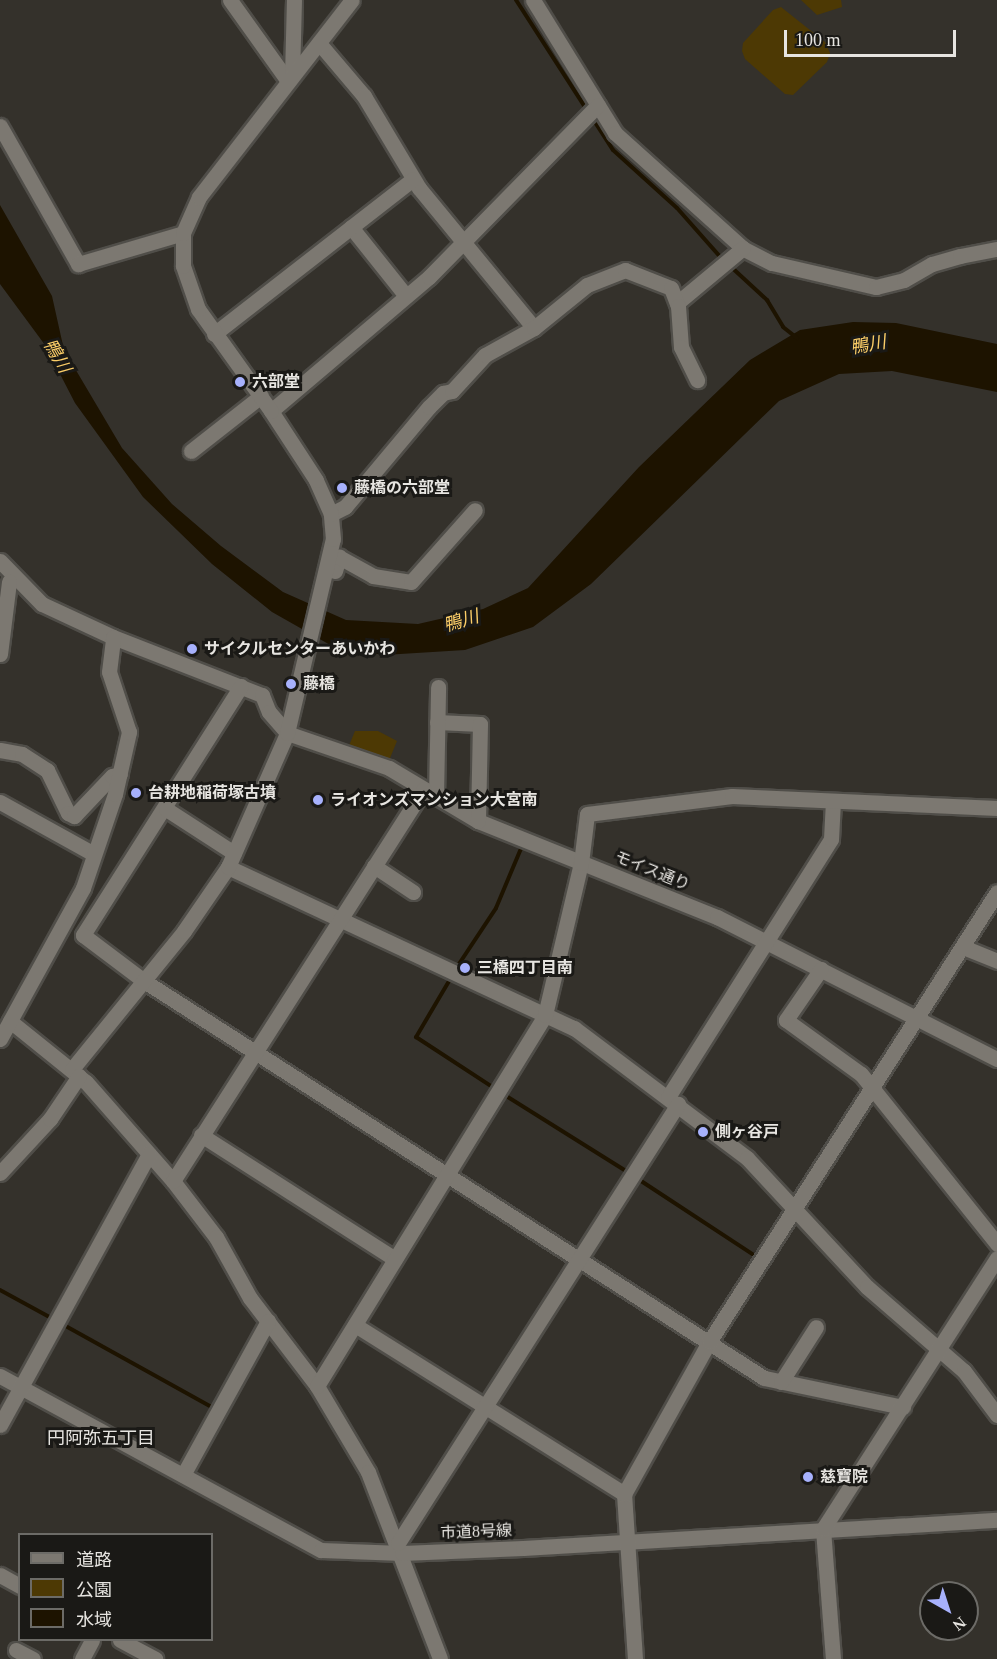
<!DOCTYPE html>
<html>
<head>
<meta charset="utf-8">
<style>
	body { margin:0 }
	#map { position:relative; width:997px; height:1659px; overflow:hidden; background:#34312b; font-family:"Times New Roman","Noto Sans JP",serif }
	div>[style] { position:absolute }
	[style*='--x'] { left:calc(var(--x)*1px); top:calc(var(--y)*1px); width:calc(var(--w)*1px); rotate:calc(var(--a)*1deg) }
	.green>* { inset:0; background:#4d3904 }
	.water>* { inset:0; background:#1d1300 }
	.stream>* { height:4px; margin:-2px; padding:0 2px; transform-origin:2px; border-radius:2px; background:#1d1300 }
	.roads { filter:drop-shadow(2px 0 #504e49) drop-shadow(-2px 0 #504e49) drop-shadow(0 2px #504e49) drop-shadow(0 -2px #504e49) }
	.minor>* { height:15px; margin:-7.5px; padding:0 7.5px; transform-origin:7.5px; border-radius:7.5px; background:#7c7871 }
	.dots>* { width:16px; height:16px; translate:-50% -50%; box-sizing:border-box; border:3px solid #1a1916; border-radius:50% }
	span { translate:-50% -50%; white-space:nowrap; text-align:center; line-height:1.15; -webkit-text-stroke:6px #1a1916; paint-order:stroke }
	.poi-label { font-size:16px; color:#e7e5e1; font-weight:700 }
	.left { translate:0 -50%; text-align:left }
	.street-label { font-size:16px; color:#e7e5e1 }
	.water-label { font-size:18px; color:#fcce68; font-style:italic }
	.neighbourhood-label { font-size:18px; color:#e7e5e1 }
	.legend { position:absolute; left:18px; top:1533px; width:195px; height:108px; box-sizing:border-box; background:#1a1916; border:2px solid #6c6b67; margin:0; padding:8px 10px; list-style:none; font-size:18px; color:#e7e5e1 }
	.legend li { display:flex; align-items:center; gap:12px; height:30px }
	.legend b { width:30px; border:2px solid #6c6b67 }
	.north { position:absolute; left:919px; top:1581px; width:60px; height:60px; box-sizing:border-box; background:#1a1916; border:2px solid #6c6b67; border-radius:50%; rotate:141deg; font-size:16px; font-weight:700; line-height:24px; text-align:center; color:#e7e5e1 }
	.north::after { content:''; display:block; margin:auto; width:21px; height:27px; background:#a7b1fc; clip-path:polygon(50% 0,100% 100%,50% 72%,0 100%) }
	.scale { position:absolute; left:784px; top:30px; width:172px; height:27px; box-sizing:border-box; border:3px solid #e7e5e1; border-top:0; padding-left:8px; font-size:18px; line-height:21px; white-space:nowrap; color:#e7e5e1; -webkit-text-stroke:4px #1a1916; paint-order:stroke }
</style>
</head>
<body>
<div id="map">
	<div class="green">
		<i style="clip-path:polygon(801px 0,841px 0,842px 7px,817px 15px)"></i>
		<i style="clip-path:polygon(781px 7px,825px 42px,830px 53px,827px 62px,793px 95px,785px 94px,745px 59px,742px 51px,743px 43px,773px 10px)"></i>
		<i style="clip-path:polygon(355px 731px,378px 731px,397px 741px,388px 763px,348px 748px)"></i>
	</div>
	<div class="water">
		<i style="clip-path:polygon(0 205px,52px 296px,64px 350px,122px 448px,172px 504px,221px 546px,283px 592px,346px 620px,418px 624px,483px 609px,528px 588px,639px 467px,750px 360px,800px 330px,853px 322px,896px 323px,997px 344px,997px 392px,892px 371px,839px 374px,779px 401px,591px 584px,533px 627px,465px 650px,384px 655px,332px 646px,272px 612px,212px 564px,143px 497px,75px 403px,45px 345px,0 284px)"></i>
	</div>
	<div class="stream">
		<i style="--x:516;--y:0;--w:131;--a:57.2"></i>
		<i style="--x:591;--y:116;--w:40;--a:57.1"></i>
		<i style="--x:613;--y:150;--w:86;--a:42.2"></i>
		<i style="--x:677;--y:208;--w:69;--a:48.5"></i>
		<i style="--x:729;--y:265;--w:52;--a:42.6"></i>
		<i style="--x:767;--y:300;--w:31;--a:59"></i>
		<i style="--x:783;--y:327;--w:18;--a:38"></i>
		<i style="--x:455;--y:970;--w:74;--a:-56.5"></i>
		<i style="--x:496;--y:908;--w:67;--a:-67.2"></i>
		<i style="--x:452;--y:976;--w:71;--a:120.5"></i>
		<i style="--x:416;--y:1037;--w:93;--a:33.2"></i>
		<i style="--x:500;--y:1092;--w:152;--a:32.1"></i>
		<i style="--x:635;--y:1177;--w:146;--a:33.3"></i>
		<i style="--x:0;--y:1290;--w:60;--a:28.7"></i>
		<i style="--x:62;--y:1324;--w:171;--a:29"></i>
	</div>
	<div class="roads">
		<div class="minor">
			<i style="--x:230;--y:0;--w:100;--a:54.4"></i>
			<i style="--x:533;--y:0;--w:156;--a:58.3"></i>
			<i style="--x:615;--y:133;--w:173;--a:42"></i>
			<i style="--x:744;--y:249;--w:31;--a:27"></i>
			<i style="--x:772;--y:263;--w:107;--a:13"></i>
			<i style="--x:876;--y:287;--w:29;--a:-14"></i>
			<i style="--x:904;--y:280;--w:32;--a:-30"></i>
			<i style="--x:932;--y:264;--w:29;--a:-16"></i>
			<i style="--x:960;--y:256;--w:38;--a:-11"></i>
			<i style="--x:319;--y:43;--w:70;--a:49.7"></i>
			<i style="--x:364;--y:96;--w:107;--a:59.1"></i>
			<i style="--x:419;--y:188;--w:181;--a:50.6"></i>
			<i style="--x:292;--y:76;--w:76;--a:-88.5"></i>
			<i style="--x:0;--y:126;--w:159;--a:60.5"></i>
			<i style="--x:78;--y:264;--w:109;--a:-16.4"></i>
			<i style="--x:351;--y:227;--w:88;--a:51.4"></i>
			<i style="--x:677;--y:303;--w:86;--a:-39.8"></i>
			<i style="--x:214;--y:334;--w:252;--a:-37.9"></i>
			<i style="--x:271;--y:411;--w:207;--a:-40.3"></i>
			<i style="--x:429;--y:277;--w:241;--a:-45.5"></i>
			<i style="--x:191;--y:451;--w:89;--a:-38.2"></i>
			<i style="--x:331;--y:514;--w:16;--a:-27"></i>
			<i style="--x:345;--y:507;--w:131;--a:-50"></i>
			<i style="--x:429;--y:407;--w:20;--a:-45"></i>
			<i style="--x:443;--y:393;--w:9;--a:-13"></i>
			<i style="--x:452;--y:391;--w:49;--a:-47.5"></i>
			<i style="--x:485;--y:355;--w:56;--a:-28.9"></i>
			<i style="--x:534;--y:328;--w:68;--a:-39.1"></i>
			<i style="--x:587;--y:285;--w:41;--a:-21.5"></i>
			<i style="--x:625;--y:270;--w:49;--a:21.4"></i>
			<i style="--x:671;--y:288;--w:19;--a:69"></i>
			<i style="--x:678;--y:306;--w:41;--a:85.8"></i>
			<i style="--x:681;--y:347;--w:37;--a:64"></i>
			<i style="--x:0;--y:561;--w:60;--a:45.7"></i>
			<i style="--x:42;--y:604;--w:78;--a:24.9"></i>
			<i style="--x:113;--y:637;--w:160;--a:21.3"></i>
			<i style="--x:262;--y:695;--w:18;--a:68"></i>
			<i style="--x:269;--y:712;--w:28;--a:49"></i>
			<i style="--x:287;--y:733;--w:108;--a:18.9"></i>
			<i style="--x:389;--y:768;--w:104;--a:30.8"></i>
			<i style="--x:478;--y:821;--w:258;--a:21.9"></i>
			<i style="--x:717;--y:917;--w:314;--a:26.9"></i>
			<i style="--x:335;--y:571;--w:15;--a:-74"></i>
			<i style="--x:339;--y:557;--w:39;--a:29"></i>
			<i style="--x:373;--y:576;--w:38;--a:9"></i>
			<i style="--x:411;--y:582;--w:96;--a:-48.4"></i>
			<i style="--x:0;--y:654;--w:73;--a:-82.9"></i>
			<i style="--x:241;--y:686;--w:295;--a:122.4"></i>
			<i style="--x:83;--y:935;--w:76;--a:37"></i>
			<i style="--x:144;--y:981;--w:736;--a:32.63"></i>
			<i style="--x:764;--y:1378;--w:142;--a:11.8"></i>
			<i style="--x:437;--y:722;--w:43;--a:2.7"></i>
			<i style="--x:480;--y:724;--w:97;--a:91.2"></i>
			<i style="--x:0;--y:750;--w:22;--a:10"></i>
			<i style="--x:22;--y:754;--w:30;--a:33"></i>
			<i style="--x:47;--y:770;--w:48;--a:64"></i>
			<i style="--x:68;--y:813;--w:7;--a:27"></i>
			<i style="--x:74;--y:816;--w:55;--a:-46.5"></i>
			<i style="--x:112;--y:776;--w:8;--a:-14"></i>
			<i style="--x:436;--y:796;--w:109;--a:-88.9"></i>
			<i style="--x:0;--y:802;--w:107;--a:29"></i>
			<i style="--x:166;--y:809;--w:81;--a:32.9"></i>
			<i style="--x:374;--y:866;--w:47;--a:33.7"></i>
			<i style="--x:228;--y:867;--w:382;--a:25"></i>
			<i style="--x:574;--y:1028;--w:216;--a:36.9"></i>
			<i style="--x:747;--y:1158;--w:176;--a:47.1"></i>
			<i style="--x:867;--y:1287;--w:128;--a:40.9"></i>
			<i style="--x:964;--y:1371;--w:55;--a:53.1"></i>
			<i style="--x:963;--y:947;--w:37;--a:22"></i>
			<i style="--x:821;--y:969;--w:62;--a:124.5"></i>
			<i style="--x:786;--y:1020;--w:92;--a:35.8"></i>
			<i style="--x:861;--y:1074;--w:218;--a:51.3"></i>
			<i style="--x:10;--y:1021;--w:97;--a:38.8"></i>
			<i style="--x:86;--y:1082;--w:132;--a:48.7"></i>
			<i style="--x:173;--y:1181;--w:71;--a:52.5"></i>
			<i style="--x:216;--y:1237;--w:70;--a:60.9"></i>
			<i style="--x:250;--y:1298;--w:111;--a:52.7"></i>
			<i style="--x:317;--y:1386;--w:100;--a:59.3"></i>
			<i style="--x:368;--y:1472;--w:200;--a:68.9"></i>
			<i style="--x:0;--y:1039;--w:172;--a:-61.2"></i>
			<i style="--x:83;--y:888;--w:99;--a:-71.2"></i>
			<i style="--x:115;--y:794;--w:64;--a:-77.3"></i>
			<i style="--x:129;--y:732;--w:63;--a:-108.4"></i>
			<i style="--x:109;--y:672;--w:35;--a:-83"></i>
			<i style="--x:72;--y:1069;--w:178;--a:-50.9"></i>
			<i style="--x:184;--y:931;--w:78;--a:-55.5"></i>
			<i style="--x:228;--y:867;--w:146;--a:-66.2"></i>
			<i style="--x:287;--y:733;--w:199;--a:-76.7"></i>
			<i style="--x:333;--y:539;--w:25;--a:-95"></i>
			<i style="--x:331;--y:514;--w:37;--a:-114"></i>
			<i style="--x:316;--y:480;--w:82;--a:-123.1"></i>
			<i style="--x:271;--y:411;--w:125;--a:-125.6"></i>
			<i style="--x:198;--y:309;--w:46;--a:-109.2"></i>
			<i style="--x:183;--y:266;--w:33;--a:-90"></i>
			<i style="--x:183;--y:233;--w:39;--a:-66"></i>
			<i style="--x:199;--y:197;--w:249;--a:-52.2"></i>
			<i style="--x:668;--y:1097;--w:305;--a:-57.7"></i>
			<i style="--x:831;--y:839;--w:37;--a:-87"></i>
			<i style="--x:201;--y:1135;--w:230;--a:32.6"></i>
			<i style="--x:0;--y:1173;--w:74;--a:-47.2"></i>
			<i style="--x:50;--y:1119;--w:52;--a:-56"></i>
			<i style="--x:173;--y:1181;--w:465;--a:-57.4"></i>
			<i style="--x:355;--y:1325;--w:318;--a:32.1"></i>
			<i style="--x:0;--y:1376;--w:365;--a:28.5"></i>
			<i style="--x:321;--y:1550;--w:81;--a:2.1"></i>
			<i style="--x:402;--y:1553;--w:121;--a:-2.4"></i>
			<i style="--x:523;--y:1548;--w:475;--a:-3.4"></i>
			<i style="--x:781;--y:1382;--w:65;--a:-57.5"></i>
			<i style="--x:317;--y:1386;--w:435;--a:-58.4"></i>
			<i style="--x:545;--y:1015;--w:156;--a:-76.7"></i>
			<i style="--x:581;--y:863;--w:49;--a:-83"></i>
			<i style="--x:587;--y:814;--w:146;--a:-7.1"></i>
			<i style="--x:732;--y:796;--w:265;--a:2.6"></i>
			<i style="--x:0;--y:1425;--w:309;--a:-61.2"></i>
			<i style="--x:183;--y:1475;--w:176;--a:-61.1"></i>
			<i style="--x:398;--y:1543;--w:521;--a:-57.47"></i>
			<i style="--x:0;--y:1575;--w:23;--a:29"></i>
			<i style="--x:120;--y:1640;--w:40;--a:28"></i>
			<i style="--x:16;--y:1650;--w:19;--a:28"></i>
			<i style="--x:82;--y:1659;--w:21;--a:-62"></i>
			<i style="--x:635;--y:1659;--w:165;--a:-93.8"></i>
			<i style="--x:624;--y:1494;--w:174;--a:-60.8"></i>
			<i style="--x:709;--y:1342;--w:534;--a:-57.38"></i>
			<i style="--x:833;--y:1659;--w:130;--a:-94.4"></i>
			<i style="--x:823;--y:1529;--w:322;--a:-57.3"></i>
		</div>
	</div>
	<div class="dots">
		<i style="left:240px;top:382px;background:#a7b1fc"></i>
		<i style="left:342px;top:488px;background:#a7b1fc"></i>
		<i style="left:192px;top:649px;background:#a7b1fc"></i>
		<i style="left:291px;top:684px;background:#a7b1fc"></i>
		<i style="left:136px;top:793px;background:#a7b1fc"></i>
		<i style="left:318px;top:800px;background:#a7b1fc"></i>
		<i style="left:465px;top:968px;background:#a7b1fc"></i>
		<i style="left:703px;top:1132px;background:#a7b1fc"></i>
		<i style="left:808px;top:1477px;background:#a7b1fc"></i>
	</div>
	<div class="poi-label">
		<span class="left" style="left:252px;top:382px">六部堂</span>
		<span class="left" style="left:354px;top:488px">藤橋の六部堂</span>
		<span class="left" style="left:204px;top:649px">サイクルセンターあいかわ</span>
		<span class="left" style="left:303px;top:684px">藤橋</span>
		<span class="left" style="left:148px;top:793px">台耕地稲荷塚古墳</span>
		<span class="left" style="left:330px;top:800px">ライオンズマンション大宮南</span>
		<span class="left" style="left:477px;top:968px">三橋四丁目南</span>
		<span class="left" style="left:715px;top:1132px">側ヶ谷戸</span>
		<span class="left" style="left:820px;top:1477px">慈寶院</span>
	</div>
	<div class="street-label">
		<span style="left:652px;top:871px;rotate:22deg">モイス通り</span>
		<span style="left:476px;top:1532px;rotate:-2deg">市道8号線</span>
	</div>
	<div class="water-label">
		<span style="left:868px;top:345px;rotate:-10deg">鴨川</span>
		<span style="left:57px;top:356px;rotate:60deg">鴨川</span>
		<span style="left:461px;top:621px;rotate:-17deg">鴨川</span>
	</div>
	<div class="neighbourhood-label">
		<span style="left:101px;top:1438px">円阿弥五丁目</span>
	</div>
	<ul class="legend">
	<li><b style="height:8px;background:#7c7871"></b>道路</li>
	<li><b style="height:16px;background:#4d3904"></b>公園</li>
	<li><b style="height:16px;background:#1d1300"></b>水域</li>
	</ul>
	<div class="north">N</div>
	<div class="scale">100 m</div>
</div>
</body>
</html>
